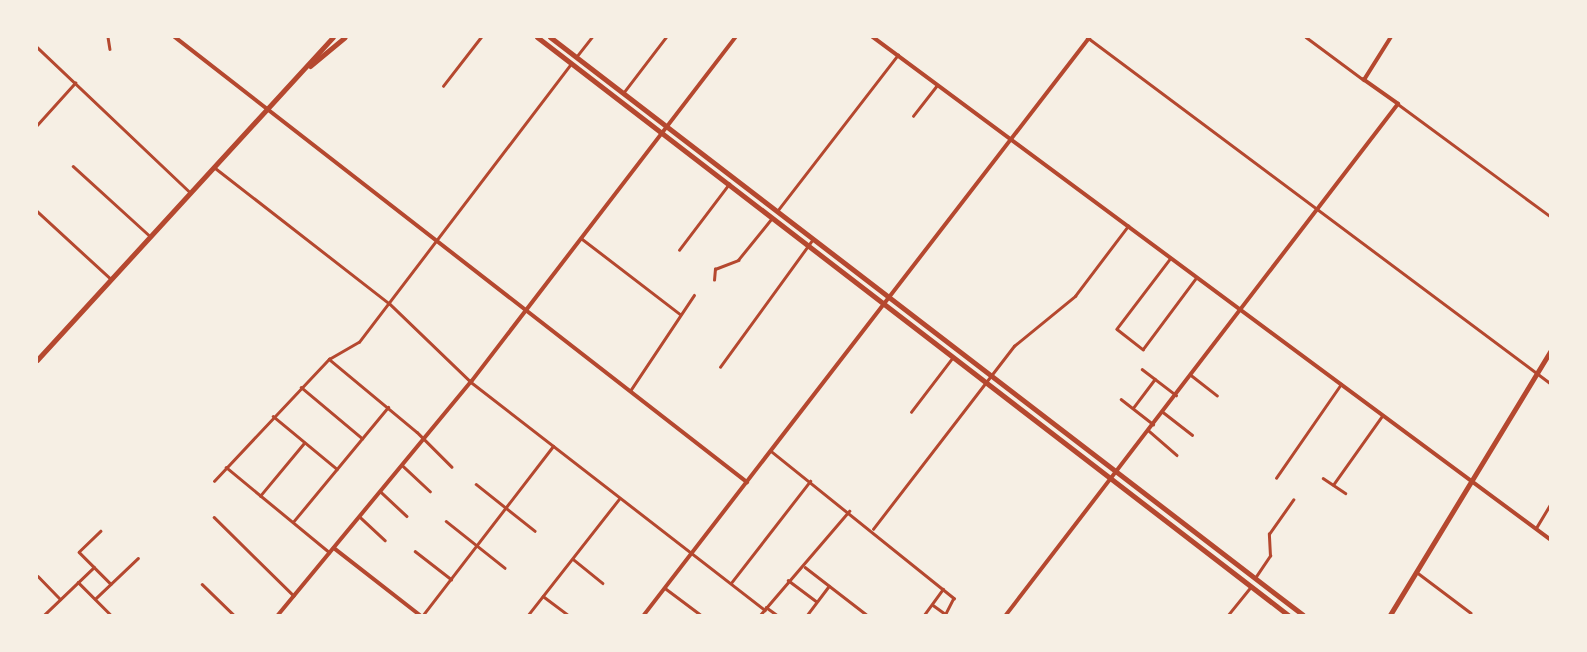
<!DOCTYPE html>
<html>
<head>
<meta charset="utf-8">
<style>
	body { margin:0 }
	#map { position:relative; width:1587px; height:652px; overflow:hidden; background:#f6efe4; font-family:"Public Sans",sans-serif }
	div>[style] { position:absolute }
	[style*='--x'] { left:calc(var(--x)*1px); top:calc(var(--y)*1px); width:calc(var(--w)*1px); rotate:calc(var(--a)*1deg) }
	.minor>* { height:2.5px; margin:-1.25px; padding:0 1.25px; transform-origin:1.25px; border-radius:1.25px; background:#b5482f }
	.tertiary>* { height:3.5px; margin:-1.75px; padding:0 1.75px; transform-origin:1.75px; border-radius:1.75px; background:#b5482f }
	.secondary>* { height:4.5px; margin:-2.25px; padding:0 2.25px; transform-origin:2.25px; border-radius:2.25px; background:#b5482f }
	.primary>* { height:5px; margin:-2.5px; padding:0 2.5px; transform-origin:2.5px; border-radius:2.5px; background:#b5482f }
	span { translate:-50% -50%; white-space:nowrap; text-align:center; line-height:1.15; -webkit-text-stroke:7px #f6efe4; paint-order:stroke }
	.frame { position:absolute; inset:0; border:38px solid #f6efe4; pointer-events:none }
</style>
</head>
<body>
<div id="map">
	<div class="minor">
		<i style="--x:108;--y:37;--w:12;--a:81"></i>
		<i style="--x:1087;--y:37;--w:578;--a:36.77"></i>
		<i style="--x:1306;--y:37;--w:72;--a:36.6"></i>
		<i style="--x:37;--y:47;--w:211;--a:43.5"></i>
		<i style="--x:577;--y:56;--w:24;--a:-52"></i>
		<i style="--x:443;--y:86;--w:62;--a:-52.2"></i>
		<i style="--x:624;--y:92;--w:69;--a:-52.6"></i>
		<i style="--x:1398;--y:104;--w:189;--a:36.4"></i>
		<i style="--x:913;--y:116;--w:39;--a:-52"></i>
		<i style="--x:37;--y:125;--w:57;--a:-47.9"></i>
		<i style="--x:73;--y:166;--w:104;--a:42.3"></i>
		<i style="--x:214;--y:167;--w:222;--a:37.9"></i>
		<i style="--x:389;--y:303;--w:114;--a:43.9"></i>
		<i style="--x:471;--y:382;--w:372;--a:37.8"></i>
		<i style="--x:778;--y:210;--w:196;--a:-52.3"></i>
		<i style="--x:37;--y:211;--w:100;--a:42.6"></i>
		<i style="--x:581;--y:238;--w:125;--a:37.5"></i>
		<i style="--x:679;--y:250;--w:83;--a:-52.9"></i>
		<i style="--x:1171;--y:258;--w:89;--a:127.3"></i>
		<i style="--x:1117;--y:329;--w:33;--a:38"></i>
		<i style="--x:1143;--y:349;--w:89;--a:-53.3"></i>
		<i style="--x:714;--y:280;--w:11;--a:-85"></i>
		<i style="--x:715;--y:269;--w:25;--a:-21"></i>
		<i style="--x:738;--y:260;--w:54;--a:-51"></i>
		<i style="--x:329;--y:359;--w:114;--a:39.7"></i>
		<i style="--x:417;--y:432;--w:49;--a:45"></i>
		<i style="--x:720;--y:367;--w:158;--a:-54"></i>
		<i style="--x:1142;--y:369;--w:43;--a:37.4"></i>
		<i style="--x:1191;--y:375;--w:33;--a:38"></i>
		<i style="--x:301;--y:387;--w:80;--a:39.9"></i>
		<i style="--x:630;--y:391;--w:115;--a:-56.3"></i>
		<i style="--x:1121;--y:399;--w:41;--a:38"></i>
		<i style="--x:1133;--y:408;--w:36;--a:-53"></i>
		<i style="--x:911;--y:412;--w:69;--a:-52.6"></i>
		<i style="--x:1163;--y:412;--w:37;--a:38"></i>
		<i style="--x:273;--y:416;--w:83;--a:39.6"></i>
		<i style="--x:1148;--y:430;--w:38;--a:41"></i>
		<i style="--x:771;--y:451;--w:235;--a:38.8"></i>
		<i style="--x:954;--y:598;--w:18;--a:117"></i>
		<i style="--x:403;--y:466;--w:37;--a:43"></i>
		<i style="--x:226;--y:467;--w:134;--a:39.5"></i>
		<i style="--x:1276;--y:478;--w:114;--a:-55.3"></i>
		<i style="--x:1323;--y:478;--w:27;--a:34"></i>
		<i style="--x:214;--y:481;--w:168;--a:-46.7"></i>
		<i style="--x:329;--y:359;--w:34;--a:-30"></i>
		<i style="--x:359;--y:342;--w:350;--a:-52.7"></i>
		<i style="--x:476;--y:484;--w:75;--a:38.5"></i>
		<i style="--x:1333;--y:485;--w:85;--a:-54.6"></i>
		<i style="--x:381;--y:492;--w:35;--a:43"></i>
		<i style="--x:260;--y:496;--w:69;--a:-50.3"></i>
		<i style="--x:214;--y:517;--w:112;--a:44.6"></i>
		<i style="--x:360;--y:517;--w:34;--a:43"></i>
		<i style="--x:446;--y:521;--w:75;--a:38.5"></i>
		<i style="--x:293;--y:522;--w:149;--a:-50.4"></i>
		<i style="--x:1536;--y:528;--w:27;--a:-59"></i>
		<i style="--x:873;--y:529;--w:231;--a:-52.4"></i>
		<i style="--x:1014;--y:346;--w:79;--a:-39.3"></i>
		<i style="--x:1075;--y:296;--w:88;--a:-52.9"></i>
		<i style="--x:101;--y:531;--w:30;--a:136"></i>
		<i style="--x:79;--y:552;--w:45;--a:45"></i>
		<i style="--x:415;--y:551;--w:46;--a:37.9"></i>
		<i style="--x:573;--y:559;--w:38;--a:39"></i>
		<i style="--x:805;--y:567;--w:78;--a:37.7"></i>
		<i style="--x:1418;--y:573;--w:66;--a:37"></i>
		<i style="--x:38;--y:576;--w:32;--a:46"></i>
		<i style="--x:1255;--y:578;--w:27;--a:-56"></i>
		<i style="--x:1270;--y:556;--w:22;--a:-93"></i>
		<i style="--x:1269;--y:534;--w:42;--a:-54.8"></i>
		<i style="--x:788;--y:580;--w:35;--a:37"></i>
		<i style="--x:78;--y:582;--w:47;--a:45"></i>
		<i style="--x:731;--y:583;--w:129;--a:-52.2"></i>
		<i style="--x:202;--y:584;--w:45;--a:44.1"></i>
		<i style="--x:665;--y:588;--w:45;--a:36.9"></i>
		<i style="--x:543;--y:596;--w:31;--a:37"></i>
		<i style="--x:95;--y:599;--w:59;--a:-43.6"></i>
		<i style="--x:933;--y:605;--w:17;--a:36"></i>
		<i style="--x:766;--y:607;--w:14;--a:36"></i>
		<i style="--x:44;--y:615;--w:69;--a:-43.8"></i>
		<i style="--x:423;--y:615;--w:213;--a:-52.4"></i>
		<i style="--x:528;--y:615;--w:147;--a:-51.9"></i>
		<i style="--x:760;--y:615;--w:137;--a:-49.4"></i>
		<i style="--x:807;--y:615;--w:36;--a:-53"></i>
		<i style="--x:924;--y:615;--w:32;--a:-54"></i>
		<i style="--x:1228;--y:615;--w:36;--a:-51"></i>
	</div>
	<div class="tertiary">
		<i style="--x:175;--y:37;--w:725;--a:37.88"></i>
		<i style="--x:873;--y:37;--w:843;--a:36.56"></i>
		<i style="--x:334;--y:548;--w:109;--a:37.9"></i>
		<i style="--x:278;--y:615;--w:303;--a:-50.4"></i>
		<i style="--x:471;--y:382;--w:435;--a:-52.5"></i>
		<i style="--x:644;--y:615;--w:730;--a:-52.35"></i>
		<i style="--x:1006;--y:615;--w:644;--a:-52.51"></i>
		<i style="--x:1398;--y:104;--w:42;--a:-144.8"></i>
		<i style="--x:1364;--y:80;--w:51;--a:-57.9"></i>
	</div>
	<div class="secondary">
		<i style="--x:1390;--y:615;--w:308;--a:-58.7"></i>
	</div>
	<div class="primary">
		<i style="--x:537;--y:37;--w:948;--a:37.58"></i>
		<i style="--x:550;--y:37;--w:949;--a:37.51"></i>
		<i style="--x:310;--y:66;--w:45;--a:-39.6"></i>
		<i style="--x:37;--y:360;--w:438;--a:-47.5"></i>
	</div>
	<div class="frame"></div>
</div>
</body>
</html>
